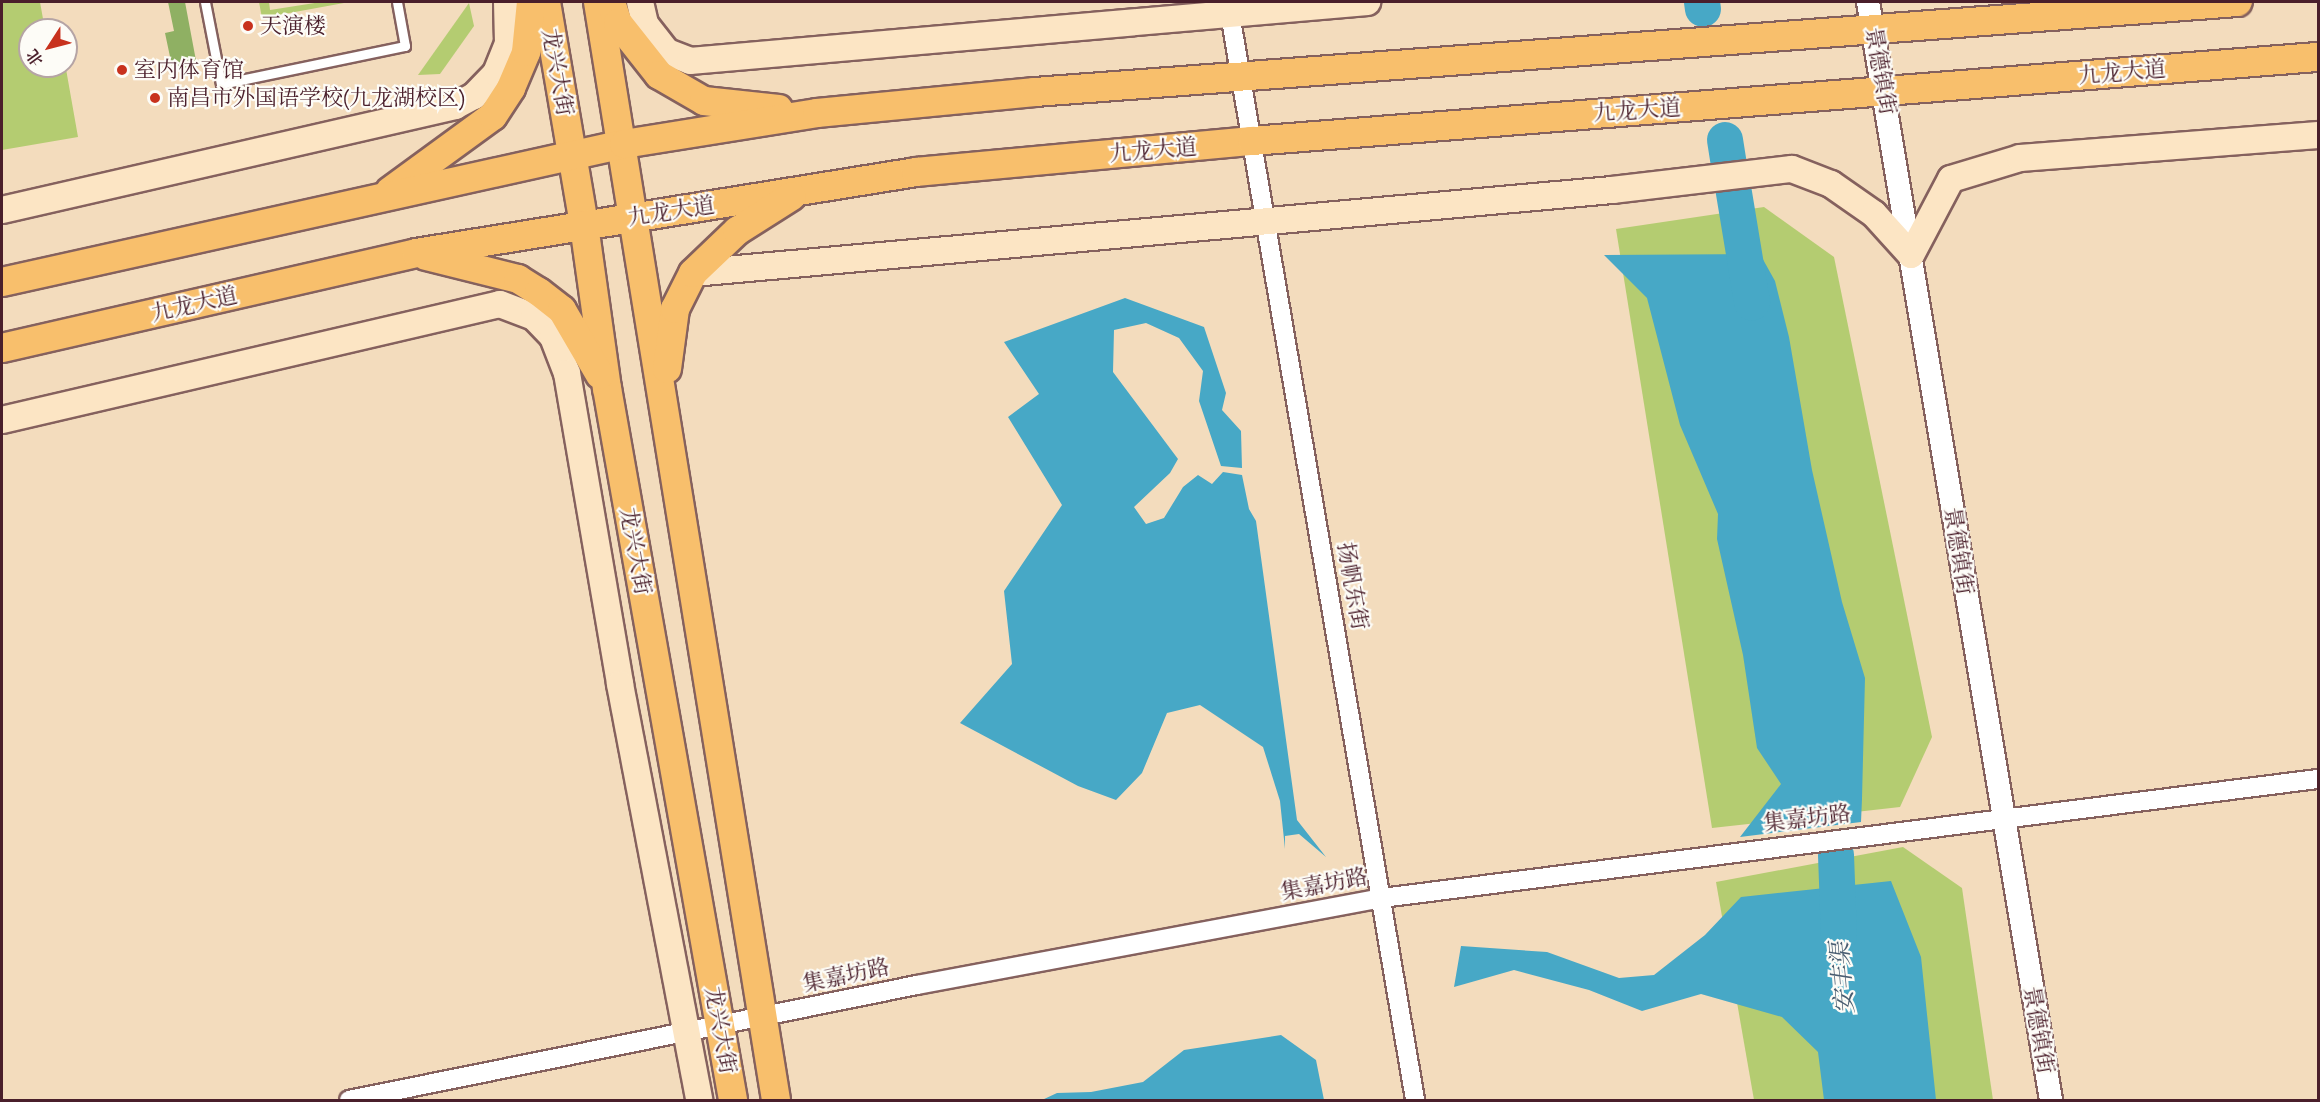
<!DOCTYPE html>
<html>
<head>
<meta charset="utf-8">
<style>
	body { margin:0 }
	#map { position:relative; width:2320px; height:1102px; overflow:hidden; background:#f3dcbd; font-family:"IM FELL Great Primer","Noto Serif SC",serif }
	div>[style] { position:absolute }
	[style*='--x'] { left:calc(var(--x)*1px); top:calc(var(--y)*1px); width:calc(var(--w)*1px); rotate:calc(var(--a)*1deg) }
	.green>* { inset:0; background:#b4cc71 }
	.forest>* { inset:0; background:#8fb063 }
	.water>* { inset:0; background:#47a8c6 }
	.river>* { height:36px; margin:-18px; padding:0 18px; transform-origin:18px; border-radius:18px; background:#47a8c6 }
	.roads { filter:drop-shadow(2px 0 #85615e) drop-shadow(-2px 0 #85615e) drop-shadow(0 2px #85615e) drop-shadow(0 -2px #85615e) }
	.service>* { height:9px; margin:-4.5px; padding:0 4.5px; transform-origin:4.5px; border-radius:4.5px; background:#fff }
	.minor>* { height:18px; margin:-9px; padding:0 9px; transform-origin:9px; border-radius:9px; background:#fff }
	.tertiary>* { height:22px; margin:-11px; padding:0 11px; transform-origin:11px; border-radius:11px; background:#fff }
	.secondary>* { height:26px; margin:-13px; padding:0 13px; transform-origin:13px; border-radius:13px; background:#fce5c4 }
	.primary>* { height:28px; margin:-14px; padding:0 14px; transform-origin:14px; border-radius:14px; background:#f8bf6c }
	.dots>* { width:16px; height:16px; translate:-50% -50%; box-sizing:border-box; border:3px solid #fdfcf7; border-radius:50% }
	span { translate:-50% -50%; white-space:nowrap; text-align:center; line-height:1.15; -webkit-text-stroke:4.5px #fdfcf7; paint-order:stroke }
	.poi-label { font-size:22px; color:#4a1f2b }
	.left { translate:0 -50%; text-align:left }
	.street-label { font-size:22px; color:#4a1f2b }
	.water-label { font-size:24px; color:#495d71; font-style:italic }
	.frame { position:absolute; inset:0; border:3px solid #4a1f2b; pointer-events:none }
	.north { position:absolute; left:18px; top:18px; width:60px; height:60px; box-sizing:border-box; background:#fdfcf7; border:2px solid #b5a4a5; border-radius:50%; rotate:234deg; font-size:16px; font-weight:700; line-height:24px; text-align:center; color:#4a1f2b }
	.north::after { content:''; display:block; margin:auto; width:21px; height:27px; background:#c8321e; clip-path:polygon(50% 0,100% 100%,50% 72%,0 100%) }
</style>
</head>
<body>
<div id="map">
	<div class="green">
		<i style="clip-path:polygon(2px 2px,40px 2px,45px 30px,30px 30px,30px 66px,51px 66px,52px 72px,66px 69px,78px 137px,2px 150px)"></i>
		<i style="clip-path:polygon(259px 2px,269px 2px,270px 10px,321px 2px,344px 3px,262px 18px)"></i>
		<i style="clip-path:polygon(469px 3px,474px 26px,440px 74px,418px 75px)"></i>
		<i style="clip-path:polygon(1764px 207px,1834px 257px,1932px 737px,1900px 807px,1712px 828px,1616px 229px)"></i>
		<i style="clip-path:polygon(1903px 847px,1962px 888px,1993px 1100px,1754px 1100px,1716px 882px)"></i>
	</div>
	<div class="forest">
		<i style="clip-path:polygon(168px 2px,185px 2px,197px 66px,173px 71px,165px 33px,174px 31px)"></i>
	</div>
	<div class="water">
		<i style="clip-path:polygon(1760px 254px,1775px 281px,1789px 337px,1812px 470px,1842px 602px,1865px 678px,1862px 799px,1861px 822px,1740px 837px,1781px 784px,1757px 748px,1743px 655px,1717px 539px,1718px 514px,1680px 425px,1647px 298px,1604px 255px)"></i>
		<i style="clip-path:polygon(1125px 298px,1204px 327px,1226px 393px,1222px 410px,1241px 431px,1242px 468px,1221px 466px,1199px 401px,1203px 371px,1179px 338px,1146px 323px,1114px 330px,1113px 372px,1178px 459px,1170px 473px,1134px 507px,1146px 524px,1164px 518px,1183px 487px,1198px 475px,1212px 484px,1223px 472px,1242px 475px,1249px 509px,1256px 521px,1297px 820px,1326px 857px,1299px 834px,1285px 836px,1285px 849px,1280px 801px,1263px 747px,1200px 705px,1167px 713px,1142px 773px,1116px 800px,1078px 786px,960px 723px,1012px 664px,1004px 591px,1062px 505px,1008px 417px,1039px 394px,1004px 342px)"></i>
		<i style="clip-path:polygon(1891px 881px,1921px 957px,1936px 1100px,1824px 1100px,1818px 1052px,1782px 1017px,1701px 994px,1642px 1011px,1589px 990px,1514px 970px,1454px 987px,1461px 946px,1547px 952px,1619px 978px,1654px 975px,1705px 935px,1741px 897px)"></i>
		<i style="clip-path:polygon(1281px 1035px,1316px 1060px,1324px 1100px,1042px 1100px,1057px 1093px,1091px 1092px,1143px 1082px,1184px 1050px)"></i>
	</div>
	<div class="river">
		<i style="--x:1702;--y:2;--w:7;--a:82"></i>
		<i style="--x:1725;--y:140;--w:25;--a:81"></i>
		<i style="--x:1733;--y:187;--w:117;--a:80.6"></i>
		<i style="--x:1836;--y:855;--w:81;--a:87.9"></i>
	</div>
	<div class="roads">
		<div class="service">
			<i style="--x:205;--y:2;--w:84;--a:79"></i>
			<i style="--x:221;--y:84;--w:188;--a:-11.7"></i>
			<i style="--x:405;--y:46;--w:45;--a:-100.3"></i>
		</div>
		<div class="minor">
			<i style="--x:1228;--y:2;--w:1114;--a:80.33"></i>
			<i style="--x:349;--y:1100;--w:580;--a:-11.45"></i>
			<i style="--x:917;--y:985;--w:473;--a:-10.6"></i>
			<i style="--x:1382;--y:898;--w:944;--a:-7.25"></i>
		</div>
		<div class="tertiary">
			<i style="--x:1868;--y:2;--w:1113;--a:80.54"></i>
		</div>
		<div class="secondary">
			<i style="--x:640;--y:2;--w:23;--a:77"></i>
			<i style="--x:645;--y:24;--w:36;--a:52"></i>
			<i style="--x:667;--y:52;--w:25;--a:21"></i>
			<i style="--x:690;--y:61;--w:680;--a:-4.98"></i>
			<i style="--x:2;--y:210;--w:465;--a:-12.9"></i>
			<i style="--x:455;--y:106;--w:21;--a:-28"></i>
			<i style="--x:474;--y:96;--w:32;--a:-46"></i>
			<i style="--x:496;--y:73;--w:32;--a:-68"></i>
			<i style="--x:508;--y:43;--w:41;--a:-91.4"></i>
			<i style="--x:693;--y:273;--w:923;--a:-5.16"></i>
			<i style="--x:1612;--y:190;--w:181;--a:-6.7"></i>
			<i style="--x:1792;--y:169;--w:42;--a:21"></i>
			<i style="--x:1831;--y:184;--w:52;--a:34.9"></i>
			<i style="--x:1874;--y:214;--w:55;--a:47.9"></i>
			<i style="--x:1911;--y:255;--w:86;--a:-62.2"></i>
			<i style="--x:1951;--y:179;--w:72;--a:-16.9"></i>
			<i style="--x:2020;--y:158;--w:299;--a:-4.4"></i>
			<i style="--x:2;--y:420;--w:511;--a:-13.11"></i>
			<i style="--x:500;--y:304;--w:36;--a:21"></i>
			<i style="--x:534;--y:317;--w:28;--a:46"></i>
			<i style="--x:553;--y:337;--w:39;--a:69"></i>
			<i style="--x:567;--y:373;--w:315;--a:80.3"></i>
			<i style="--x:620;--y:684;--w:423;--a:79.2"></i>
		</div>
		<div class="primary">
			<i style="--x:546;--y:2;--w:226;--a:80.3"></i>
			<i style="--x:584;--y:225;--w:165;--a:82"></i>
			<i style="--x:607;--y:388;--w:723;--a:79.96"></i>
			<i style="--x:598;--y:2;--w:1112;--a:80.79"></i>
			<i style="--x:611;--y:2;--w:22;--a:72"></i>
			<i style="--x:618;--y:23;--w:66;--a:51.7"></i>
			<i style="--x:659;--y:75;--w:52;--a:30"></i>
			<i style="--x:704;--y:101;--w:75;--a:6.1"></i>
			<i style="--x:390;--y:191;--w:127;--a:-36.1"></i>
			<i style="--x:493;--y:116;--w:33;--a:-57"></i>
			<i style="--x:511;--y:88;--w:39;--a:-67"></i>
			<i style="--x:526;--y:52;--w:50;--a:-84.3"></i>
			<i style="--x:426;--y:256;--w:95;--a:14"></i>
			<i style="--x:518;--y:279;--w:25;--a:32"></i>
			<i style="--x:539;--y:292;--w:29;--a:38"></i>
			<i style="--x:562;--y:310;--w:75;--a:59.7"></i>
			<i style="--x:2;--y:282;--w:637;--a:-12.51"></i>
			<i style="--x:624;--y:144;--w:195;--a:-9.1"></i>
			<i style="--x:817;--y:113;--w:219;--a:-5.5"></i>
			<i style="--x:1035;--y:92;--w:1206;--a:-4.28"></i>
			<i style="--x:2;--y:348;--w:425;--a:-12.9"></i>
			<i style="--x:416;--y:253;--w:507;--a:-9.2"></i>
			<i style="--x:916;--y:172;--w:337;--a:-5.3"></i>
			<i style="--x:1252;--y:141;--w:1069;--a:-4.51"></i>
			<i style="--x:667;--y:369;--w:61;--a:-82.4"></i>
			<i style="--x:675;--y:309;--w:40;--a:-63.4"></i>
			<i style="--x:693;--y:273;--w:61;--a:-43.7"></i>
			<i style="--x:737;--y:231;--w:65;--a:-32.5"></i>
		</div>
	</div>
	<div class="dots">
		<i style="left:248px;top:26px;background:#c8321e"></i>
		<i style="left:122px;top:70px;background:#c8321e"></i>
		<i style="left:155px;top:98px;background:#c8321e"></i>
	</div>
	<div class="poi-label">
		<span class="left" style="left:260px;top:26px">天演楼</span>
		<span class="left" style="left:134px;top:70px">室内体育馆</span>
		<span class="left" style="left:167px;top:98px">南昌市外国语学校(九龙湖校区)</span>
	</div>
	<div class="street-label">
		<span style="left:1881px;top:71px;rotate:80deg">景德镇街</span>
		<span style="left:558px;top:72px;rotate:80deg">龙兴大街</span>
		<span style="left:2122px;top:72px;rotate:-5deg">九龙大道</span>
		<span style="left:1637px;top:110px;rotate:-4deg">九龙大道</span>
		<span style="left:1153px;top:150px;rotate:-5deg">九龙大道</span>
		<span style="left:671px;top:211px;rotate:-9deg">九龙大道</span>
		<span style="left:194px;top:304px;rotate:-13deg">九龙大道</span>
		<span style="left:636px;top:551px;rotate:80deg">龙兴大街</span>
		<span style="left:1959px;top:551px;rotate:81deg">景德镇街</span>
		<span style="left:1353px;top:586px;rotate:80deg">扬帆东街</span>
		<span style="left:1807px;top:818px;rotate:-7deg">集嘉坊路</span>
		<span style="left:1324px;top:884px;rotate:-11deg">集嘉坊路</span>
		<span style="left:846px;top:975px;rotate:-12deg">集嘉坊路</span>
		<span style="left:721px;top:1030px;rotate:80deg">龙兴大街</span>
		<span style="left:2039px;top:1030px;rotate:80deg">景德镇街</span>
	</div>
	<div class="water-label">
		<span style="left:1843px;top:978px;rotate:-95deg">安丰渠</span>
	</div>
	<div class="frame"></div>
	<div class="north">北</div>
</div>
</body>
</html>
